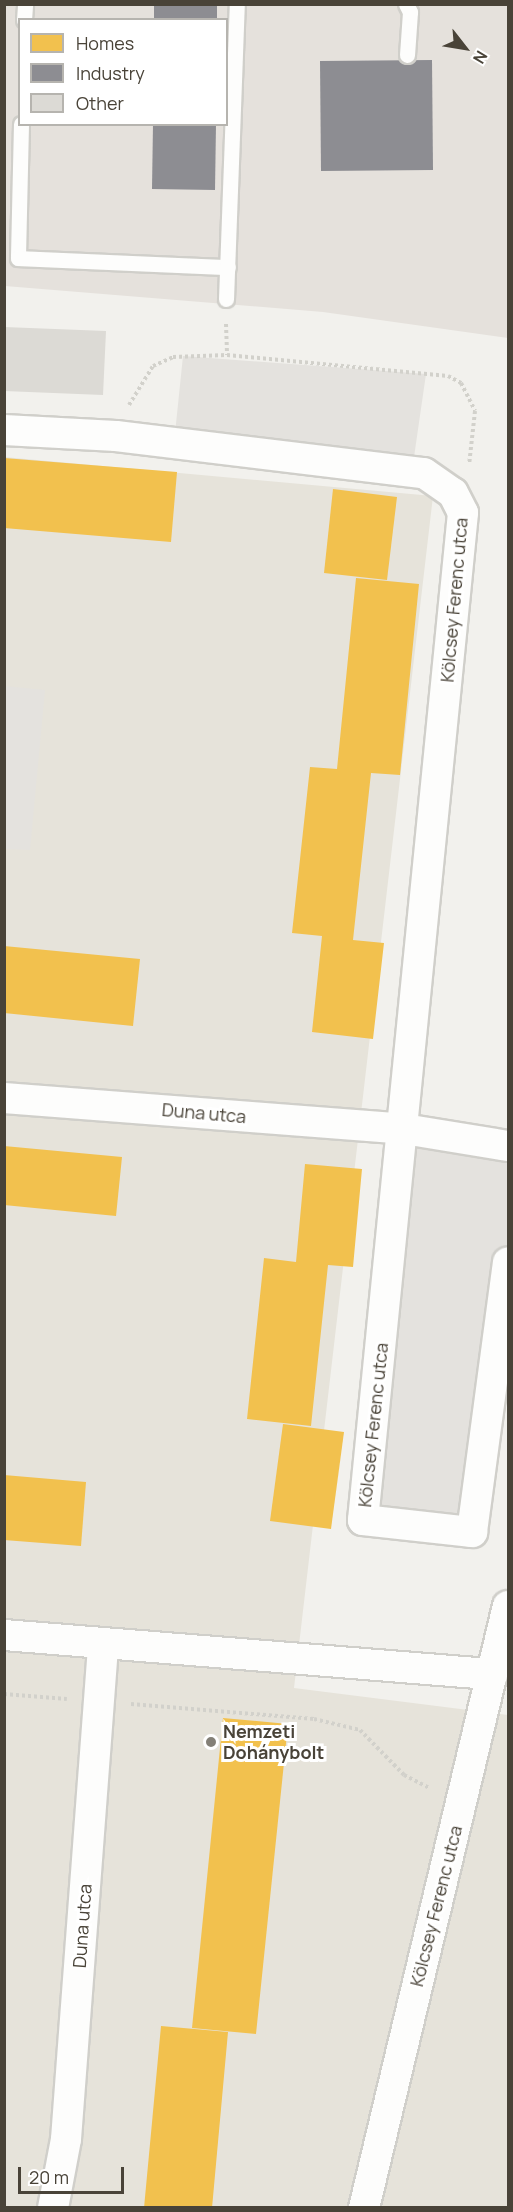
<!DOCTYPE html>
<html>
<head>
<meta charset="utf-8">
<style>
	body { margin:0 }
	#map { position:relative; width:513px; height:2212px; overflow:hidden; background:#f2f1ed; font-family:Manrope,sans-serif }
	div>[style] { position:absolute }
	[style*='--x'] { left:calc(var(--x)*1px); top:calc(var(--y)*1px); width:calc(var(--w)*1px); rotate:calc(var(--a)*1deg) }
	.residential>* { inset:0; background:#e6e3da }
	.industrial>* { inset:0; background:#e5e1dc }
	.parking>* { inset:0; background:#e4e2de }
	.homes>* { inset:0; background:#f2c14e }
	.industry>* { inset:0; background:#8d8d92 }
	.building>* { inset:0; background:#dcdad5 }
	.path>* { height:4px; margin-top:-2px; transform-origin:0; background:repeating-linear-gradient(90deg,#d2d1cb 0 3px,transparent 0 6px) }
	.roads { filter:drop-shadow(2px 0 #d0cfca) drop-shadow(-2px 0 #d0cfca) drop-shadow(0 2px #d0cfca) drop-shadow(0 -2px #d0cfca) }
	.service>* { height:15px; margin:-7.5px; padding:0 7.5px; transform-origin:7.5px; border-radius:7.5px; background:#fdfdfc }
	.minor>* { height:30px; margin:-15px; padding:0 15px; transform-origin:15px; border-radius:15px; background:#fdfdfc }
	.dots>* { width:16px; height:16px; translate:-50% -50%; box-sizing:border-box; border:3px solid #fff; border-radius:50% }
	span { translate:-50% -50%; white-space:nowrap; text-align:center; line-height:1.15; -webkit-text-stroke:6px #fff; paint-order:stroke }
	.street-label { font-size:18px; color:#494338 }
	.poi-label { font-size:18px; color:#494338; font-weight:700 }
	.left { translate:0 -50%; text-align:left }
	.frame { position:absolute; inset:0; border:6px solid #494338; pointer-events:none }
	.legend { position:absolute; left:18px; top:18px; width:210px; height:108px; box-sizing:border-box; background:#fff; border:2px solid #b6b4af; margin:0; padding:8px 10px; list-style:none; font-size:18px; color:#494338 }
	.legend li { display:flex; align-items:center; gap:12px; height:30px }
	.legend b { width:30px; border:2px solid #b6b4af }
	.north { position:absolute; left:435px; top:18px; width:60px; height:60px; -webkit-text-stroke:4px #fff; paint-order:stroke; rotate:121deg; font-size:16px; font-weight:700; line-height:24px; text-align:center; color:#494338 }
	.north::after { content:''; display:block; margin:auto; width:21px; height:27px; background:#494338; clip-path:polygon(50% 0,100% 100%,50% 72%,0 100%) }
	.scale { position:absolute; left:18px; top:2167px; width:106px; height:27px; box-sizing:border-box; border:3px solid #494338; border-top:0; padding-left:8px; font-size:18px; line-height:21px; white-space:nowrap; color:#494338; -webkit-text-stroke:4px #fff; paint-order:stroke }
</style>
</head>
<body>
<div id="map">
	<div class="residential">
		<i style="clip-path:polygon(4px 457px,433px 496px,294px 1688px,508px 1715px,508px 2207px,5px 2207px)"></i>
	</div>
	<div class="industrial">
		<i style="clip-path:polygon(evenodd,4px 5px,508px 5px,508px 338px,323px 312px,5px 286px,4px 5px,20px 20px,226px 20px,226px 124px,20px 124px,20px 20px)"></i>
	</div>
	<div class="parking">
		<i style="clip-path:polygon(183px 356px,426px 374px,412px 471px,174px 443px)"></i>
		<i style="clip-path:polygon(4px 686px,45px 690px,30px 850px,5px 849px)"></i>
		<i style="clip-path:polygon(404px 1129px,508px 1146px,508px 1263px,472px 1532px,363px 1520px)"></i>
	</div>
	<div class="homes">
		<i style="clip-path:polygon(4px 458px,177px 472px,171px 542px,4px 528px)"></i>
		<i style="clip-path:polygon(333px 489px,397px 497px,387px 580px,324px 573px)"></i>
		<i style="clip-path:polygon(356px 578px,419px 584px,400px 775px,371px 773px,353px 940px,384px 943px,373px 1039px,312px 1032px,322px 936px,292px 933px,310px 767px,337px 769px)"></i>
		<i style="clip-path:polygon(4px 946px,140px 959px,133px 1026px,4px 1013px)"></i>
		<i style="clip-path:polygon(4px 1146px,122px 1157px,116px 1216px,4px 1205px)"></i>
		<i style="clip-path:polygon(305px 1164px,362px 1169px,353px 1267px,328px 1265px,311px 1426px,247px 1419px,264px 1258px,296px 1262px)"></i>
		<i style="clip-path:polygon(283px 1424px,344px 1432px,331px 1529px,270px 1521px)"></i>
		<i style="clip-path:polygon(4px 1475px,86px 1482px,81px 1546px,4px 1540px)"></i>
		<i style="clip-path:polygon(223px 1718px,288px 1724px,256px 2034px,192px 2028px)"></i>
		<i style="clip-path:polygon(161px 2026px,228px 2032px,212px 2208px,144px 2208px)"></i>
	</div>
	<div class="industry">
		<i style="clip-path:polygon(154px 4px,217px 4px,217px 20px,154px 20px)"></i>
		<i style="clip-path:polygon(432px 60px,433px 170px,321px 171px,320px 61px)"></i>
		<i style="clip-path:polygon(153px 124px,216px 124px,215px 190px,152px 189px)"></i>
	</div>
	<div class="building">
		<i style="clip-path:polygon(4px 327px,106px 331px,103px 395px,4px 391px)"></i>
	</div>
	<div class="path">
		<i style="--x:226;--y:324;--w:31;--a:88"></i>
		<i style="--x:129;--y:405;--w:46;--a:-58.4"></i>
		<i style="--x:153;--y:366;--w:22;--a:-24"></i>
		<i style="--x:173;--y:357;--w:54;--a:-2.1"></i>
		<i style="--x:227;--y:355;--w:222;--a:5.4"></i>
		<i style="--x:448;--y:376;--w:15;--a:28"></i>
		<i style="--x:461;--y:383;--w:31;--a:63"></i>
		<i style="--x:475;--y:411;--w:54;--a:96.3"></i>
		<i style="--x:4;--y:1694;--w:63;--a:4.5"></i>
		<i style="--x:131;--y:1704;--w:184;--a:4.7"></i>
		<i style="--x:314;--y:1719;--w:47;--a:13.4"></i>
		<i style="--x:360;--y:1730;--w:63;--a:45.6"></i>
		<i style="--x:404;--y:1775;--w:29;--a:27"></i>
	</div>
	<div class="roads">
		<div class="service">
			<i style="--x:406;--y:4;--w:9;--a:63"></i>
			<i style="--x:410;--y:12;--w:43;--a:94"></i>
			<i style="--x:24;--y:20;--w:16;--a:-86"></i>
			<i style="--x:21;--y:124;--w:134;--a:91.3"></i>
			<i style="--x:18;--y:258;--w:210;--a:2.5"></i>
			<i style="--x:226;--y:299;--w:295;--a:-87.9"></i>
		</div>
		<div class="minor">
			<i style="--x:4;--y:430;--w:112;--a:3.1"></i>
			<i style="--x:116;--y:436;--w:310;--a:6.9"></i>
			<i style="--x:424;--y:473;--w:35;--a:35"></i>
			<i style="--x:453;--y:493;--w:22;--a:63"></i>
			<i style="--x:463;--y:513;--w:1012;--a:95.67"></i>
			<i style="--x:363;--y:1520;--w:110;--a:6.3"></i>
			<i style="--x:472;--y:1532;--w:272;--a:-82.4"></i>
			<i style="--x:4;--y:1098;--w:401;--a:4.4"></i>
			<i style="--x:404;--y:1129;--w:105;--a:9.3"></i>
			<i style="--x:4;--y:1635;--w:490;--a:4.6"></i>
			<i style="--x:53;--y:2208;--w:70;--a:-79.3"></i>
			<i style="--x:66;--y:2139;--w:497;--a:-85.7"></i>
			<i style="--x:364;--y:2208;--w:619;--a:-76.55"></i>
		</div>
	</div>
	<div class="dots">
		<i style="left:211px;top:1742px;background:#848077"></i>
	</div>
	<div class="street-label">
		<span style="left:454px;top:600px;rotate:-85deg">Kölcsey Ferenc utca</span>
		<span style="left:204px;top:1113px;rotate:5deg">Duna utca</span>
		<span style="left:373px;top:1425px;rotate:-84deg">Kölcsey Ferenc utca</span>
		<span style="left:436px;top:1906px;rotate:-76deg">Kölcsey Ferenc utca</span>
		<span style="left:82px;top:1926px;rotate:-86deg">Duna utca</span>
	</div>
	<div class="poi-label">
		<span class="left" style="left:223px;top:1742px">Nemzeti<br>Dohánybolt</span>
	</div>
	<div class="frame"></div>
	<ul class="legend">
	<li><b style="height:16px;background:#f2c14e"></b>Homes</li>
	<li><b style="height:16px;background:#8d8d92"></b>Industry</li>
	<li><b style="height:16px;background:#dcdad5"></b>Other</li>
	</ul>
	<div class="north">N</div>
	<div class="scale">20 m</div>
</div>
</body>
</html>
